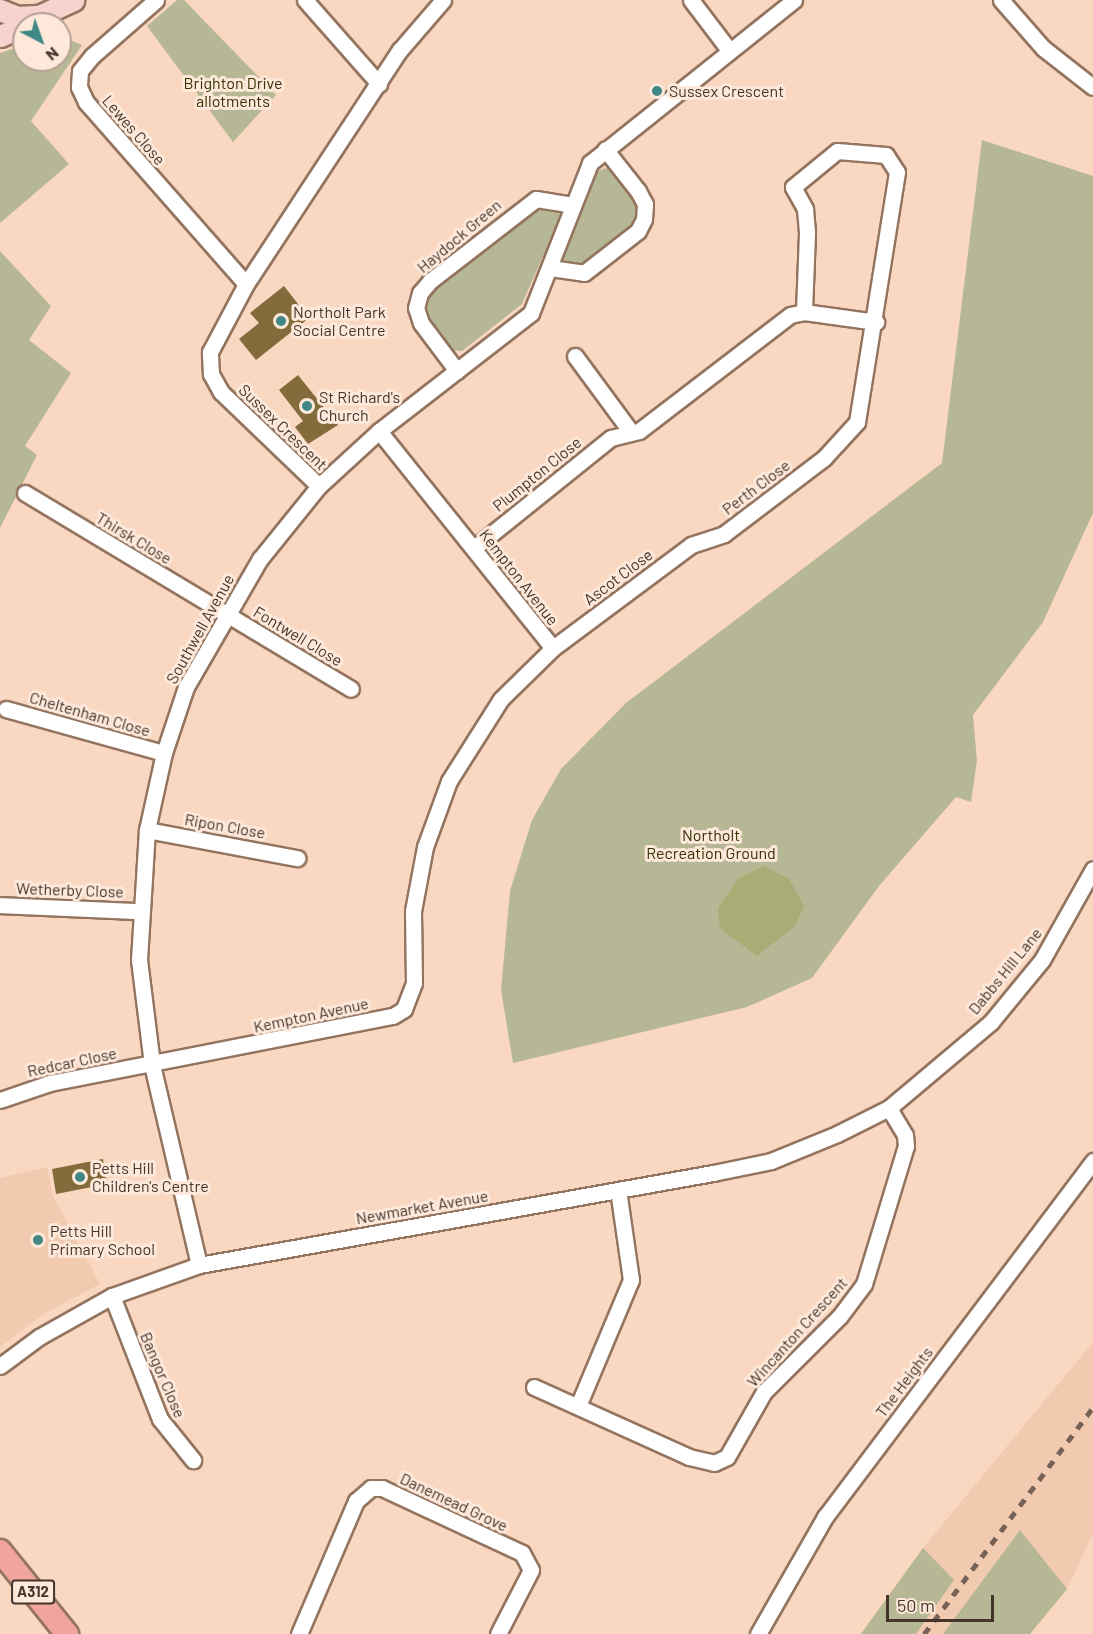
<!DOCTYPE html>
<html>
<head>
<meta charset="utf-8">
<style>
	body { margin:0 }
	#map { position:relative; width:1093px; height:1634px; overflow:hidden; background:#fad7c1; font-family:Barlow,sans-serif }
	div>[style] { position:absolute }
	[style*='--x'] { left:calc(var(--x)*1px); top:calc(var(--y)*1px); width:calc(var(--w)*1px); rotate:calc(var(--a)*1deg) }
	.built>* { inset:0; background:#f2caaf }
	.green>* { inset:0; background:#b6b794 }
	.forest>* { inset:0; background:#aaac76 }
	.building>* { inset:0; background:#846b3b }
	.roads { filter:drop-shadow(2px 0 #93745f) drop-shadow(-2px 0 #93745f) drop-shadow(0 2px #93745f) drop-shadow(0 -2px #93745f) }
	.street>* { height:15px; margin:-7.5px; padding:0 7.5px; transform-origin:7.5px; border-radius:7.5px; background:#fff }
	.secondary>* { height:21px; margin:-10.5px; padding:0 10.5px; transform-origin:10.5px; border-radius:10.5px; background:#f8d2ce }
	.primary>* { height:22px; margin:-11px; padding:0 11px; transform-origin:11px; border-radius:11px; background:#f1a49e }
	.rail>* { height:4.5px; margin-top:-2.25px; transform-origin:0; background:repeating-linear-gradient(90deg,#766256 0 8px,transparent 0 16px) }
	.dots>* { width:16px; height:16px; translate:-50% -50%; box-sizing:border-box; border:3px solid #fde8da; border-radius:50% }
	span { translate:-50% -50%; white-space:nowrap; text-align:center; line-height:1.15; -webkit-text-stroke:6px #fde8da; paint-order:stroke }
	.shield-label span { padding:2px 4px; background:#fde8da; border:2px solid; border-radius:4px; -webkit-text-stroke-width:0 }
	.shield-label { font-size:15px; color:#43352c; font-weight:700 }
	.park-label { font-size:16px; color:#333306 }
	.poi-label { font-size:16px; color:#43352c }
	.left { translate:0 -50%; text-align:left }
	.street-label { font-size:16px; color:#43352c }
	.north { position:absolute; left:12px; top:12px; width:60px; height:60px; box-sizing:border-box; background:#fde8da; border:2px solid #b3a094; border-radius:50%; rotate:139deg; font-size:16px; font-weight:700; line-height:24px; text-align:center; color:#43352c }
	.north::after { content:''; display:block; margin:auto; width:21px; height:27px; background:#408885; clip-path:polygon(50% 0,100% 100%,50% 72%,0 100%) }
	.scale { position:absolute; left:886px; top:1595px; width:108px; height:27px; box-sizing:border-box; border:3px solid #43352c; border-top:0; padding-left:8px; font-size:18px; line-height:21px; white-space:nowrap; color:#43352c; -webkit-text-stroke:4px #fde8da; paint-order:stroke }
</style>
</head>
<body>
<div id="map">
	<div class="built">
		<i style="clip-path:polygon(47px 1167px,53px 1196px,100px 1284px,45px 1313px,0 1347px,0 1178px)"></i>
		<i style="clip-path:polygon(1093px 1342px,1093px 1534px,1067px 1589px,1030px 1634px,861px 1634px,923px 1548px)"></i>
	</div>
	<div class="green">
		<i style="clip-path:polygon(177px 0,184px 0,276px 95px,233px 142px,147px 26px)"></i>
		<i style="clip-path:polygon(60px 36px,82px 45px,31px 121px,69px 164px,0 223px,0 53px,24px 45px,24px 60px,60px 60px)"></i>
		<i style="clip-path:polygon(982px 140px,1093px 176px,1093px 513px,1043px 622px,973px 715px,977px 761px,971px 802px,956px 797px,879px 886px,812px 978px,747px 1007px,513px 1063px,501px 990px,510px 891px,532px 820px,561px 769px,626px 703px,942px 463px)"></i>
		<i style="clip-path:polygon(605px 168px,614px 171px,637px 203px,633px 229px,582px 268px,543px 256px,522px 304px,462px 351px,450px 350px,426px 319px,423px 303px,433px 287px,533px 208px,576px 217px,596px 172px)"></i>
		<i style="clip-path:polygon(0 251px,51px 306px,29px 340px,71px 373px,25px 446px,37px 455px,0 528px)"></i>
		<i style="clip-path:polygon(1020px 1530px,1067px 1589px,1030px 1634px,943px 1634px)"></i>
		<i style="clip-path:polygon(923px 1548px,954px 1580px,916px 1634px,861px 1634px)"></i>
	</div>
	<div class="forest">
		<i style="clip-path:polygon(763px 866px,789px 879px,804px 906px,795px 926px,757px 956px,720px 928px,718px 908px,739px 878px)"></i>
	</div>
	<div class="building">
		<i style="clip-path:polygon(284px 286px,309px 318px,256px 360px,239px 339px,259px 323px,250px 313px)"></i>
		<i style="clip-path:polygon(298px 375px,338px 425px,308px 444px,295px 427px,303px 421px,279px 390px)"></i>
		<i style="clip-path:polygon(103px 1159px,107px 1184px,56px 1194px,52px 1169px)"></i>
	</div>
	<div class="roads">
		<div class="street">
			<i style="--x:156;--y:0;--w:85;--a:138.8"></i>
			<i style="--x:92;--y:56;--w:19;--a:129"></i>
			<i style="--x:80;--y:71;--w:16;--a:94"></i>
			<i style="--x:79;--y:87;--w:17;--a:65"></i>
			<i style="--x:86;--y:102;--w:242;--a:48.7"></i>
			<i style="--x:305;--y:0;--w:112;--a:48.6"></i>
			<i style="--x:691;--y:0;--w:63;--a:52.8"></i>
			<i style="--x:1001;--y:0;--w:64;--a:48.8"></i>
			<i style="--x:1043;--y:48;--w:63;--a:38"></i>
			<i style="--x:550;--y:268;--w:34;--a:8"></i>
			<i style="--x:584;--y:273;--w:68;--a:-37.9"></i>
			<i style="--x:638;--y:231;--w:13;--a:-63"></i>
			<i style="--x:644;--y:219;--w:15;--a:-86"></i>
			<i style="--x:645;--y:204;--w:15;--a:-118"></i>
			<i style="--x:638;--y:191;--w:53;--a:-128.2"></i>
			<i style="--x:575;--y:356;--w:94;--a:53.6"></i>
			<i style="--x:457;--y:371;--w:60;--a:-126.9"></i>
			<i style="--x:421;--y:323;--w:16;--a:-108"></i>
			<i style="--x:416;--y:308;--w:16;--a:-75"></i>
			<i style="--x:420;--y:293;--w:16;--a:-50"></i>
			<i style="--x:430;--y:281;--w:134;--a:-37.7"></i>
			<i style="--x:536;--y:199;--w:37;--a:9"></i>
			<i style="--x:379;--y:431;--w:278;--a:51.3"></i>
			<i style="--x:319;--y:486;--w:136;--a:-136.2"></i>
			<i style="--x:221;--y:392;--w:21;--a:-119"></i>
			<i style="--x:211;--y:374;--w:22;--a:-93"></i>
			<i style="--x:210;--y:352;--w:77;--a:-62.1"></i>
			<i style="--x:246;--y:284;--w:280;--a:-56.7"></i>
			<i style="--x:400;--y:50;--w:66;--a:-49.3"></i>
			<i style="--x:25;--y:493;--w:380;--a:31"></i>
			<i style="--x:474;--y:548;--w:176;--a:-38.8"></i>
			<i style="--x:611;--y:438;--w:29;--a:-14"></i>
			<i style="--x:639;--y:431;--w:190;--a:-37.5"></i>
			<i style="--x:790;--y:315;--w:14;--a:-12"></i>
			<i style="--x:804;--y:312;--w:73;--a:7.9"></i>
			<i style="--x:6;--y:709;--w:164;--a:15.6"></i>
			<i style="--x:147;--y:830;--w:153;--a:10.6"></i>
			<i style="--x:0;--y:905;--w:139;--a:2.5"></i>
			<i style="--x:0;--y:1100;--w:53;--a:-18.8"></i>
			<i style="--x:50;--y:1083;--w:349;--a:-11.1"></i>
			<i style="--x:393;--y:1016;--w:13;--a:-32"></i>
			<i style="--x:404;--y:1009;--w:28;--a:-69"></i>
			<i style="--x:414;--y:983;--w:72;--a:-90.8"></i>
			<i style="--x:413;--y:911;--w:65;--a:-79.4"></i>
			<i style="--x:425;--y:847;--w:70;--a:-70"></i>
			<i style="--x:449;--y:781;--w:97;--a:-57.6"></i>
			<i style="--x:501;--y:699;--w:73;--a:-44.4"></i>
			<i style="--x:553;--y:648;--w:172;--a:-36.7"></i>
			<i style="--x:691;--y:545;--w:35;--a:-18"></i>
			<i style="--x:724;--y:534;--w:126;--a:-37.2"></i>
			<i style="--x:824;--y:458;--w:49;--a:-47.5"></i>
			<i style="--x:857;--y:422;--w:253;--a:-80.9"></i>
			<i style="--x:897;--y:172;--w:20;--a:-123"></i>
			<i style="--x:886;--y:155;--w:49;--a:-175.3"></i>
			<i style="--x:837;--y:151;--w:57;--a:140.7"></i>
			<i style="--x:793;--y:187;--w:25;--a:61"></i>
			<i style="--x:805;--y:209;--w:24;--a:85"></i>
			<i style="--x:807;--y:233;--w:79;--a:92.2"></i>
			<i style="--x:199;--y:1265;--w:206;--a:-103.2"></i>
			<i style="--x:152;--y:1064;--w:105;--a:-97.1"></i>
			<i style="--x:139;--y:960;--w:130;--a:-86.5"></i>
			<i style="--x:147;--y:830;--w:79;--a:-77.6"></i>
			<i style="--x:164;--y:753;--w:70;--a:-71.6"></i>
			<i style="--x:186;--y:687;--w:148;--a:-60"></i>
			<i style="--x:260;--y:559;--w:94;--a:-51.1"></i>
			<i style="--x:319;--y:486;--w:81;--a:-42.5"></i>
			<i style="--x:379;--y:431;--w:192;--a:-37.8"></i>
			<i style="--x:531;--y:313;--w:161;--a:-68.5"></i>
			<i style="--x:590;--y:163;--w:261;--a:-38.6"></i>
			<i style="--x:112;--y:1296;--w:132;--a:68.7"></i>
			<i style="--x:160;--y:1419;--w:53;--a:51.2"></i>
			<i style="--x:0;--y:1366;--w:49;--a:-36.6"></i>
			<i style="--x:39;--y:1337;--w:84;--a:-29.3"></i>
			<i style="--x:112;--y:1296;--w:92;--a:-19.6"></i>
			<i style="--x:199;--y:1265;--w:522;--a:-10.15"></i>
			<i style="--x:713;--y:1173;--w:59;--a:-11.7"></i>
			<i style="--x:771;--y:1161;--w:71;--a:-22.2"></i>
			<i style="--x:837;--y:1134;--w:58;--a:-26.6"></i>
			<i style="--x:889;--y:1108;--w:133;--a:-40.1"></i>
			<i style="--x:991;--y:1022;--w:80;--a:-50.6"></i>
			<i style="--x:1042;--y:960;--w:104;--a:-60.7"></i>
			<i style="--x:534;--y:1387;--w:170;--a:24.3"></i>
			<i style="--x:689;--y:1457;--w:26;--a:13"></i>
			<i style="--x:714;--y:1463;--w:14;--a:-25"></i>
			<i style="--x:727;--y:1457;--w:75;--a:-60.4"></i>
			<i style="--x:764;--y:1392;--w:107;--a:-45"></i>
			<i style="--x:840;--y:1316;--w:40;--a:-53"></i>
			<i style="--x:864;--y:1284;--w:144;--a:-73.1"></i>
			<i style="--x:906;--y:1146;--w:11;--a:-95"></i>
			<i style="--x:905;--y:1135;--w:31;--a:-121"></i>
			<i style="--x:578;--y:1406;--w:137;--a:-67.2"></i>
			<i style="--x:631;--y:1280;--w:91;--a:-98.2"></i>
			<i style="--x:299;--y:1634;--w:145;--a:-66.8"></i>
			<i style="--x:356;--y:1501;--w:20;--a:-41"></i>
			<i style="--x:371;--y:1488;--w:11;--a:0"></i>
			<i style="--x:382;--y:1488;--w:154;--a:24.9"></i>
			<i style="--x:522;--y:1553;--w:19;--a:62"></i>
			<i style="--x:531;--y:1570;--w:72;--a:117.3"></i>
			<i style="--x:758;--y:1634;--w:135;--a:-60.2"></i>
			<i style="--x:825;--y:1517;--w:446;--a:-53"></i>
		</div>
		<div class="secondary">
			<i style="--x:0;--y:10;--w:18;--a:22"></i>
			<i style="--x:17;--y:17;--w:22;--a:-3"></i>
			<i style="--x:39;--y:16;--w:38;--a:-25"></i>
			<i style="--x:0;--y:36;--w:26;--a:-23"></i>
		</div>
		<div class="primary">
			<i style="--x:0;--y:1551;--w:107;--a:51.1"></i>
		</div>
	</div>
	<div class="rail">
		<i style="--x:924;--y:1634;--w:283;--a:-53.3"></i>
	</div>
	<div class="dots">
		<i style="left:657px;top:91px;background:#408885"></i>
		<i style="left:281px;top:321px;background:#408885"></i>
		<i style="left:307px;top:406px;background:#408885"></i>
		<i style="left:80px;top:1177px;background:#408885"></i>
		<i style="left:38px;top:1240px;background:#408885"></i>
	</div>
	<div class="shield-label">
		<span style="left:33px;top:1592px">A312</span>
	</div>
	<div class="park-label">
		<span style="left:233px;top:92px">Brighton Drive<br>allotments</span>
		<span style="left:711px;top:844px">Northolt<br>Recreation Ground</span>
	</div>
	<div class="poi-label">
		<span class="left" style="left:669px;top:91px">Sussex Crescent</span>
		<span class="left" style="left:293px;top:321px">Northolt Park<br>Social Centre</span>
		<span class="left" style="left:319px;top:406px">St Richard's<br>Church</span>
		<span class="left" style="left:92px;top:1177px">Petts Hill<br>Children's Centre</span>
		<span class="left" style="left:50px;top:1240px">Petts Hill<br>Primary School</span>
	</div>
	<div class="street-label">
		<span style="left:134px;top:130px;rotate:49deg">Lewes Close</span>
		<span style="left:459px;top:236px;rotate:-40deg">Haydock Green</span>
		<span style="left:283px;top:427px;rotate:44deg">Sussex Crescent</span>
		<span style="left:537px;top:474px;rotate:-39deg">Plumpton Close</span>
		<span style="left:756px;top:487px;rotate:-37deg">Perth Close</span>
		<span style="left:134px;top:538px;rotate:31deg">Thirsk Close</span>
		<span style="left:519px;top:577px;rotate:52deg">Kempton Avenue</span>
		<span style="left:618px;top:577px;rotate:-37deg">Ascot Close</span>
		<span style="left:200px;top:629px;rotate:-61deg">Southwell Avenue</span>
		<span style="left:298px;top:636px;rotate:31deg">Fontwell Close</span>
		<span style="left:90px;top:714px;rotate:16deg">Cheltenham Close</span>
		<span style="left:225px;top:826px;rotate:10deg">Ripon Close</span>
		<span style="left:70px;top:890px;rotate:2deg">Wetherby Close</span>
		<span style="left:1005px;top:971px;rotate:-51deg">Dabbs Hill Lane</span>
		<span style="left:311px;top:1015px;rotate:-12deg">Kempton Avenue</span>
		<span style="left:72px;top:1062px;rotate:-12deg">Redcar Close</span>
		<span style="left:422px;top:1207px;rotate:-10deg">Newmarket Avenue</span>
		<span style="left:797px;top:1332px;rotate:-48deg">Wincanton Crescent</span>
		<span style="left:163px;top:1375px;rotate:67deg">Bangor Close</span>
		<span style="left:904px;top:1382px;rotate:-53deg">The Heights</span>
		<span style="left:454px;top:1502px;rotate:25deg">Danemead Grove</span>
	</div>
	<div class="north">N</div>
	<div class="scale">50 m</div>
</div>
</body>
</html>
